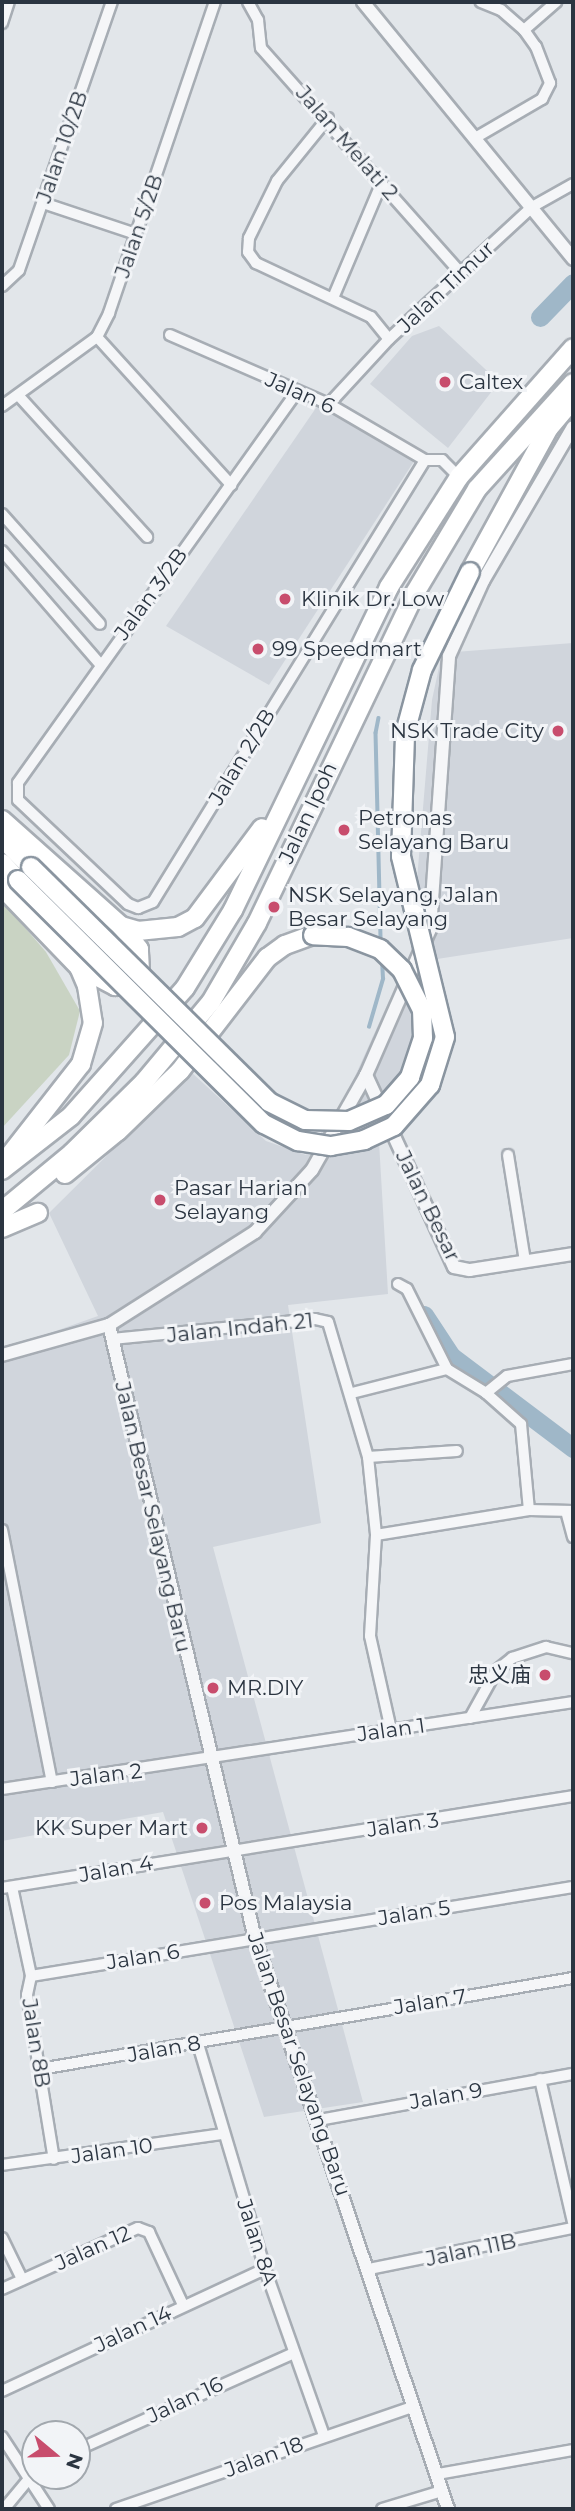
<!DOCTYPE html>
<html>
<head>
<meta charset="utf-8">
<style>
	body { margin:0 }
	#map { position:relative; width:575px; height:2511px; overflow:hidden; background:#e2e6ea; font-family:Montserrat,"Noto Sans SC",sans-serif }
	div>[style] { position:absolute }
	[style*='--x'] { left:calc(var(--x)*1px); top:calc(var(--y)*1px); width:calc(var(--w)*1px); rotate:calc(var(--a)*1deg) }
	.built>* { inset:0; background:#d0d5dc }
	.green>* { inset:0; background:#c9d3c3 }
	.stream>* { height:3.5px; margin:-1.75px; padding:0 1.75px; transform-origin:1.75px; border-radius:1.75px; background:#9fb7c8 }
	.river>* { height:19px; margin:-9.5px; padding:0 9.5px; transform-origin:9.5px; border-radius:9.5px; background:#9fb7c8 }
	.roads { filter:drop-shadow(2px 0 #a7adb4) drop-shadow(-2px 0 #a7adb4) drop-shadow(0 2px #a7adb4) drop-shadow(0 -2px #a7adb4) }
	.minor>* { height:10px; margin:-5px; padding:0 5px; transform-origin:5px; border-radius:5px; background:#f5f6f8 }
	.tertiary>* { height:12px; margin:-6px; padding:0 6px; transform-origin:6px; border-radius:6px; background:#f5f6f8 }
	.trunk>* { height:18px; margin:-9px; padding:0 9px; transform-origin:9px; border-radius:9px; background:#fff }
	.bridges { filter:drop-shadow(2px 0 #8a95a0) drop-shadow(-2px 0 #8a95a0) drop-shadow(0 2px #8a95a0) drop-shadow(0 -2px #8a95a0) }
	.trunk-bridge>* { height:18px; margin:-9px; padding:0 9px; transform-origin:9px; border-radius:9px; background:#fff }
	.dots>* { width:19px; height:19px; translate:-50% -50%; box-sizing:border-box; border:4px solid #f2f4f7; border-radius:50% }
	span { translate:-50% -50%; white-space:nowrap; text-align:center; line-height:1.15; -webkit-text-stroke:6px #f2f4f7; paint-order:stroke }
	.street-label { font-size:21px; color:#2b3541 }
	.poi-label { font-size:21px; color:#2b3541 }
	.left { translate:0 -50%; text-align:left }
	.right { translate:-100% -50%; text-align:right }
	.frame { position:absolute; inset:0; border:4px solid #2b3541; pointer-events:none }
	.north { position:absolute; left:21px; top:2420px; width:70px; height:70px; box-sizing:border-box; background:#f2f4f7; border:2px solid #a2a8ae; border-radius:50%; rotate:109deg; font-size:19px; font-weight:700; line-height:28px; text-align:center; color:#2b3541 }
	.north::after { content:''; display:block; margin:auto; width:24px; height:32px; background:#c84d6d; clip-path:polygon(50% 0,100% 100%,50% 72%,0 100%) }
</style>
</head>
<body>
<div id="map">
	<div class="built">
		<i style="clip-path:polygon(439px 326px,499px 382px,448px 448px,370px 384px,412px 336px)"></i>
		<i style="clip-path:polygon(318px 405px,342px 407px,420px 452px,269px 685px,166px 626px)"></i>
		<i style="clip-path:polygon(573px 643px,573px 938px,437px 959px,379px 1142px,388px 1294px,288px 1305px,321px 1523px,213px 1547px,363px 2102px,264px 2117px,163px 1812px,2px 1841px,2px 1350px,98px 1316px,49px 1213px,191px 1072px,266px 1141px,306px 1155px,347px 1094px,411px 952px,432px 700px,442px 653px)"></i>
	</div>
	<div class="green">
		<i style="clip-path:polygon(2px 901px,46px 952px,80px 1011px,69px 1055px,2px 1128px)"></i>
	</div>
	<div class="stream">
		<i style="--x:379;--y:718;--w:15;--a:101"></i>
		<i style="--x:376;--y:733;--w:210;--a:88.6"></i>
		<i style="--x:369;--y:1027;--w:50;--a:-73.7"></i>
		<i style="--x:383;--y:979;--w:18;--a:-93"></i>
	</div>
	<div class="river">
		<i style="--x:540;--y:317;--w:47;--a:-45.9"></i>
		<i style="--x:424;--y:1315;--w:49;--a:56.6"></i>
		<i style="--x:451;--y:1356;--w:153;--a:37"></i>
	</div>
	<div class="roads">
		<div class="minor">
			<i style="--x:248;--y:2;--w:21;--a:61"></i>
			<i style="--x:258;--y:20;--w:28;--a:84"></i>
			<i style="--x:261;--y:48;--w:301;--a:48.4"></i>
			<i style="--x:2;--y:23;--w:22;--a:-72"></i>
			<i style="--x:524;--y:30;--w:43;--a:-41.2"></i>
			<i style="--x:328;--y:118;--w:81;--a:129"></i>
			<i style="--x:277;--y:181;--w:64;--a:116.2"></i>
			<i style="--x:249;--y:238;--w:14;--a:94"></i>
			<i style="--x:248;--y:252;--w:14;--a:54"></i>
			<i style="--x:256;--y:263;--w:127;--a:25.2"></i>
			<i style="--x:371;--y:317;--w:28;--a:51"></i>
			<i style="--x:475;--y:138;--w:78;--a:-30.2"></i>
			<i style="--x:542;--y:99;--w:18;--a:-63"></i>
			<i style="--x:550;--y:83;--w:39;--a:-111"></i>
			<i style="--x:536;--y:47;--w:21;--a:-125"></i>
			<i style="--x:524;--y:30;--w:30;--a:-139"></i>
			<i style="--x:501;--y:10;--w:22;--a:-158"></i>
			<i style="--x:43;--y:203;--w:98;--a:18.4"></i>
			<i style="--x:2;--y:286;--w:23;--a:-43"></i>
			<i style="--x:19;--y:270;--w:284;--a:-70.9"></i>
			<i style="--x:333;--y:298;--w:126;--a:-67.1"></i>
			<i style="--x:170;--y:335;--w:173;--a:23.5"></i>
			<i style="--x:329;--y:404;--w:111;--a:30.3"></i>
			<i style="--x:97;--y:337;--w:200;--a:47.8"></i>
			<i style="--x:296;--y:393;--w:479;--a:125.5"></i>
			<i style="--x:18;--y:783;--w:17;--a:90"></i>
			<i style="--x:18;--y:800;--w:151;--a:43.4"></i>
			<i style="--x:128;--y:904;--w:11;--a:22"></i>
			<i style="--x:138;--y:908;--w:16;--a:-22"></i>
			<i style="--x:153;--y:902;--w:519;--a:-58.39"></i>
			<i style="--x:18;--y:395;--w:192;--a:47.7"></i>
			<i style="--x:329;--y:404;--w:88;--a:-47.3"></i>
			<i style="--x:389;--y:339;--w:195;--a:-42.7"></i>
			<i style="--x:532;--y:207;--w:47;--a:-29.3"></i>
			<i style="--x:2;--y:406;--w:117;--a:-36"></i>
			<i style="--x:97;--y:337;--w:27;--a:-63"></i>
			<i style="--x:109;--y:313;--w:329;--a:-71.2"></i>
			<i style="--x:425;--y:460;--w:17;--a:0"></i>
			<i style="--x:442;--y:460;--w:24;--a:45"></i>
			<i style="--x:2;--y:514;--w:147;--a:48.3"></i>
			<i style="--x:2;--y:551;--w:150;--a:49.1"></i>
			<i style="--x:508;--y:1155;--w:107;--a:80.9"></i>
			<i style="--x:398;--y:1284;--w:10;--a:29"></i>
			<i style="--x:407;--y:1289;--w:89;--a:63.4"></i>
			<i style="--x:447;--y:1369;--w:46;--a:31.6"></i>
			<i style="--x:486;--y:1393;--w:47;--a:41.5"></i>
			<i style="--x:521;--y:1424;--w:86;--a:84.7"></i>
			<i style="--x:112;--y:1339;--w:204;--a:-5.6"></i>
			<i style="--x:315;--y:1319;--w:13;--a:13"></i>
			<i style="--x:328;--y:1322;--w:141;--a:73.5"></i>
			<i style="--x:368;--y:1457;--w:78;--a:84.1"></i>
			<i style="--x:376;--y:1535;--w:101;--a:93.4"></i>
			<i style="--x:370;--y:1636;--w:96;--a:77.4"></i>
			<i style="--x:352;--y:1393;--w:98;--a:-14.2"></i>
			<i style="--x:486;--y:1393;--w:27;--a:-39"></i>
			<i style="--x:507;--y:1376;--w:67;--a:-10.3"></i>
			<i style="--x:368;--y:1457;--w:89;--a:-3.9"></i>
			<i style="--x:566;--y:1511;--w:27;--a:75"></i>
			<i style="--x:2;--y:1530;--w:257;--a:78.8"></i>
			<i style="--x:376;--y:1535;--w:155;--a:-9.3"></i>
			<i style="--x:529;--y:1510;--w:44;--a:1.3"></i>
			<i style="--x:470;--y:1718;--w:54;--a:-61"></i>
			<i style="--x:496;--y:1671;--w:21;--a:-39"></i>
			<i style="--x:512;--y:1658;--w:36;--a:-18"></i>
			<i style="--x:546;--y:1647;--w:28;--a:13"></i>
			<i style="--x:2;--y:1789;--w:578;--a:-8.66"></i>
			<i style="--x:12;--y:1887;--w:91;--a:77.9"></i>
			<i style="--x:31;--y:1976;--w:19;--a:102"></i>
			<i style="--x:27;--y:1995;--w:166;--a:80.7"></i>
			<i style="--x:2;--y:1888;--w:578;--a:-9.15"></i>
			<i style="--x:31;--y:1976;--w:549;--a:-9.33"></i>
			<i style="--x:198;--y:2044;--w:235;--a:73.4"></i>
			<i style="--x:265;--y:2269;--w:177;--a:70.5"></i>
			<i style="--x:40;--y:2069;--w:541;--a:-9.69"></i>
			<i style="--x:540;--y:2079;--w:147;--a:77"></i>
			<i style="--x:319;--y:2120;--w:258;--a:-10.3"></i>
			<i style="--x:2;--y:2165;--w:222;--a:-8"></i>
			<i style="--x:2;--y:2238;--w:46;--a:64"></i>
			<i style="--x:369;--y:2269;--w:208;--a:-11.4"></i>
			<i style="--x:2;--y:2289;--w:149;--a:-24.2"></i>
			<i style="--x:138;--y:2228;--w:12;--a:20"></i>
			<i style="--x:149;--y:2232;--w:81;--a:65"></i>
			<i style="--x:2;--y:2391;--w:290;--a:-24.9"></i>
			<i style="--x:2;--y:2437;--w:86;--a:56.9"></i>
			<i style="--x:77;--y:2450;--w:238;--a:-24.1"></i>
			<i style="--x:438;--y:2474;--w:137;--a:-10.1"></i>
			<i style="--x:4;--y:2509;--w:45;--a:-50.4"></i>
			<i style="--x:116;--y:2509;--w:314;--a:-19"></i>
			<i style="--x:382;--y:2509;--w:63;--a:-16.7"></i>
		</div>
		<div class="tertiary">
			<i style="--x:363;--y:2;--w:332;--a:50.7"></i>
			<i style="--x:366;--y:1075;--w:211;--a:65.4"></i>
			<i style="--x:454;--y:1267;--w:16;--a:11"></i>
			<i style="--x:470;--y:1270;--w:104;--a:-8.8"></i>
			<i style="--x:109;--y:1325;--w:631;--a:76.62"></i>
			<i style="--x:255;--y:1939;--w:602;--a:71.29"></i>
			<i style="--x:2;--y:1355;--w:111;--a:-15.7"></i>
			<i style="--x:109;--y:1325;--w:173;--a:-32.5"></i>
			<i style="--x:255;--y:1232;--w:84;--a:-47.4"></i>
			<i style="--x:312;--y:1170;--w:109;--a:-60.4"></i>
			<i style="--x:366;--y:1075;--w:159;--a:-66.3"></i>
			<i style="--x:430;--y:929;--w:274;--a:-86"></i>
			<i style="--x:449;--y:656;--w:82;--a:-65.6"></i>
			<i style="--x:483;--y:581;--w:178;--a:-59.7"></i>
		</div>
		<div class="trunk">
			<i style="--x:470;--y:572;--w:164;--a:-61.3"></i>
			<i style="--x:549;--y:428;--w:38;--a:-50"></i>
			<i style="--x:2;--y:820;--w:159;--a:41.7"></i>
			<i style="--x:121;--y:926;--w:18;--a:16"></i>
			<i style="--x:138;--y:931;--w:40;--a:-5.7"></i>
			<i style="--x:178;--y:927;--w:19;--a:-28"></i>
			<i style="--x:195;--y:918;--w:112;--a:-53.3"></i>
			<i style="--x:2;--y:838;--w:41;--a:45"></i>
			<i style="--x:2;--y:863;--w:23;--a:47"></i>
			<i style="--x:2;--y:887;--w:111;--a:46.1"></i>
			<i style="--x:79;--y:967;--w:21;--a:67"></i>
			<i style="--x:87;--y:986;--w:37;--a:81"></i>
			<i style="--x:93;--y:1023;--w:43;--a:106.3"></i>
			<i style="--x:81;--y:1064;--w:122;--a:128"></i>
			<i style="--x:79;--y:967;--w:41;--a:27.8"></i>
			<i style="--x:115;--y:986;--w:20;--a:-15"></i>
			<i style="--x:134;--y:981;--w:12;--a:-59"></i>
			<i style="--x:140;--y:971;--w:22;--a:-93"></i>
			<i style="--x:139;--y:949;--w:29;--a:-128"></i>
			<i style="--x:2;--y:1170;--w:88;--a:-38"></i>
			<i style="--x:71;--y:1116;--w:171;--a:-48.3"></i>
			<i style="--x:185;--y:988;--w:92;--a:-58.4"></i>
			<i style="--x:233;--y:910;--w:359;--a:-64.2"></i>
			<i style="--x:389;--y:587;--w:130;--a:-57.5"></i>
			<i style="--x:459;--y:477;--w:172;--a:-48.5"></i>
			<i style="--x:65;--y:1174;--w:68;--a:-39.1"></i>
			<i style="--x:118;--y:1131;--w:86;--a:-44.1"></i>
			<i style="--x:180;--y:1071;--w:143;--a:-52.4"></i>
			<i style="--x:267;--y:958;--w:22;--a:-36"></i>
			<i style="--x:285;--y:945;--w:30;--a:-20"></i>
			<i style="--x:2;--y:1211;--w:91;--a:-39.6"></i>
			<i style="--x:72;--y:1153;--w:101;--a:-44.6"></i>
			<i style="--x:144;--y:1082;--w:104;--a:-50.1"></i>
			<i style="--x:211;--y:1002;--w:91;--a:-59.8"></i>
			<i style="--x:257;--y:923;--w:366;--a:-64.4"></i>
			<i style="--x:415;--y:593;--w:121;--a:-59.2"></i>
			<i style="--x:477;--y:489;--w:143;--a:-47.8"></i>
			<i style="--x:2;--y:1228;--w:39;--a:-23"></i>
		</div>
	</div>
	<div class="bridges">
		<div class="trunk-bridge">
			<i style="--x:31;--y:867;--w:334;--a:44.6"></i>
			<i style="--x:269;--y:1102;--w:40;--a:26.6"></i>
			<i style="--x:305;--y:1120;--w:44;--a:1.3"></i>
			<i style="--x:349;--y:1121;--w:40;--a:-23.4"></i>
			<i style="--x:386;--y:1105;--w:37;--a:-49"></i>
			<i style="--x:410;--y:1077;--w:41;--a:-71.6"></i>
			<i style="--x:423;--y:1038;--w:28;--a:-92"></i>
			<i style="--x:422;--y:1010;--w:45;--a:-116.6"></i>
			<i style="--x:402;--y:970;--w:30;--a:-136"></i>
			<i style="--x:380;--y:949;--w:34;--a:-159"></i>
			<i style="--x:348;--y:937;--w:35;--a:-177"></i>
			<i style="--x:18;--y:880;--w:346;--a:44.8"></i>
			<i style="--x:264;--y:1124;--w:38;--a:27"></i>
			<i style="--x:298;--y:1141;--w:33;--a:9"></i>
			<i style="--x:331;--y:1146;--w:34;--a:-10"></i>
			<i style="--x:364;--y:1140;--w:33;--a:-25"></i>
			<i style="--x:394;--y:1126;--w:55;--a:-48.7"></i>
			<i style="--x:430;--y:1085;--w:50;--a:-72.6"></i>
			<i style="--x:445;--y:1037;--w:186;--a:-103.7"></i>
			<i style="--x:401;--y:856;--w:123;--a:-88.1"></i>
			<i style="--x:405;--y:733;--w:65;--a:-74.9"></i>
			<i style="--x:422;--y:670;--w:109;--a:-63.9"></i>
		</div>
	</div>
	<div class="dots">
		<i style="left:445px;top:382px;background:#c84d6d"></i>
		<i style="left:285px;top:599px;background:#c84d6d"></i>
		<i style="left:258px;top:649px;background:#c84d6d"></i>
		<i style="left:558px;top:731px;background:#c84d6d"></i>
		<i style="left:344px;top:830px;background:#c84d6d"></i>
		<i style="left:274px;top:907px;background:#c84d6d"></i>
		<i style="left:160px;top:1200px;background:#c84d6d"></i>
		<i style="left:545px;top:1675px;background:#c84d6d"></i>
		<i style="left:213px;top:1688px;background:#c84d6d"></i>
		<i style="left:202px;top:1828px;background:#c84d6d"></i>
		<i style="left:205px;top:1903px;background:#c84d6d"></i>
	</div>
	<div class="street-label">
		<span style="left:347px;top:143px;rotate:49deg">Jalan Melati 2</span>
		<span style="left:62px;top:147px;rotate:-71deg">Jalan 10/2B</span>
		<span style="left:139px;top:226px;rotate:-71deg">Jalan 5/2B</span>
		<span style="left:446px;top:287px;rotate:-43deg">Jalan Timur</span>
		<span style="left:300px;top:393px;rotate:24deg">Jalan 6</span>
		<span style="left:151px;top:594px;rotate:-54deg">Jalan 3/2B</span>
		<span style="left:242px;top:757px;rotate:-59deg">Jalan 2/2B</span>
		<span style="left:308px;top:813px;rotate:-65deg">Jalan Ipoh</span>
		<span style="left:428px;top:1206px;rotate:64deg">Jalan Besar</span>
		<span style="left:240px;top:1328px;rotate:-6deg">Jalan Indah 21</span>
		<span style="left:153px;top:1517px;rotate:77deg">Jalan Besar Selayang Baru</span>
		<span style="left:391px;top:1730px;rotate:-8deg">Jalan 1</span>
		<span style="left:106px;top:1775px;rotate:-7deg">Jalan 2</span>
		<span style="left:403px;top:1825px;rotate:-8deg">Jalan 3</span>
		<span style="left:116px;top:1869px;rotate:-10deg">Jalan 4</span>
		<span style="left:414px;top:1913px;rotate:-9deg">Jalan 5</span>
		<span style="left:143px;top:1957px;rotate:-9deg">Jalan 6</span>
		<span style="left:430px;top:2002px;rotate:-9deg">Jalan 7</span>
		<span style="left:36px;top:2043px;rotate:81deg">Jalan 8B</span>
		<span style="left:164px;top:2049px;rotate:-10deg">Jalan 8</span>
		<span style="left:299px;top:2064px;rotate:71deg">Jalan Besar Selayang Baru</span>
		<span style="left:446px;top:2096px;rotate:-10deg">Jalan 9</span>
		<span style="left:112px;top:2151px;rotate:-8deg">Jalan 10</span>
		<span style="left:257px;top:2242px;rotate:72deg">Jalan 8A</span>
		<span style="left:93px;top:2248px;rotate:-24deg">Jalan 12</span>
		<span style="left:471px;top:2250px;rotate:-12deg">Jalan 11B</span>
		<span style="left:133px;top:2329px;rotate:-25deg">Jalan 14</span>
		<span style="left:185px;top:2400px;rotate:-25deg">Jalan 16</span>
		<span style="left:264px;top:2457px;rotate:-20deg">Jalan 18</span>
	</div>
	<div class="poi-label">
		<span class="left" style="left:459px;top:382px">Caltex</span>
		<span class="left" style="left:301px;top:599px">Klinik Dr. Low</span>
		<span class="left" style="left:272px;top:649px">99 Speedmart</span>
		<span class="right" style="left:544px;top:731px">NSK Trade City</span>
		<span class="left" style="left:358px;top:830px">Petronas<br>Selayang Baru</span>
		<span class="left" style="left:288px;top:907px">NSK Selayang, Jalan<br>Besar Selayang</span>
		<span class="left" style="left:174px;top:1200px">Pasar Harian<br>Selayang</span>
		<span class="right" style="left:531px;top:1675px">忠义庙</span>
		<span class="left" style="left:227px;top:1688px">MR.DIY</span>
		<span class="right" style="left:188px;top:1828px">KK Super Mart</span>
		<span class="left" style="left:219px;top:1903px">Pos Malaysia</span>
	</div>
	<div class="frame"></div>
	<div class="north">N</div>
</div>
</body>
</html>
